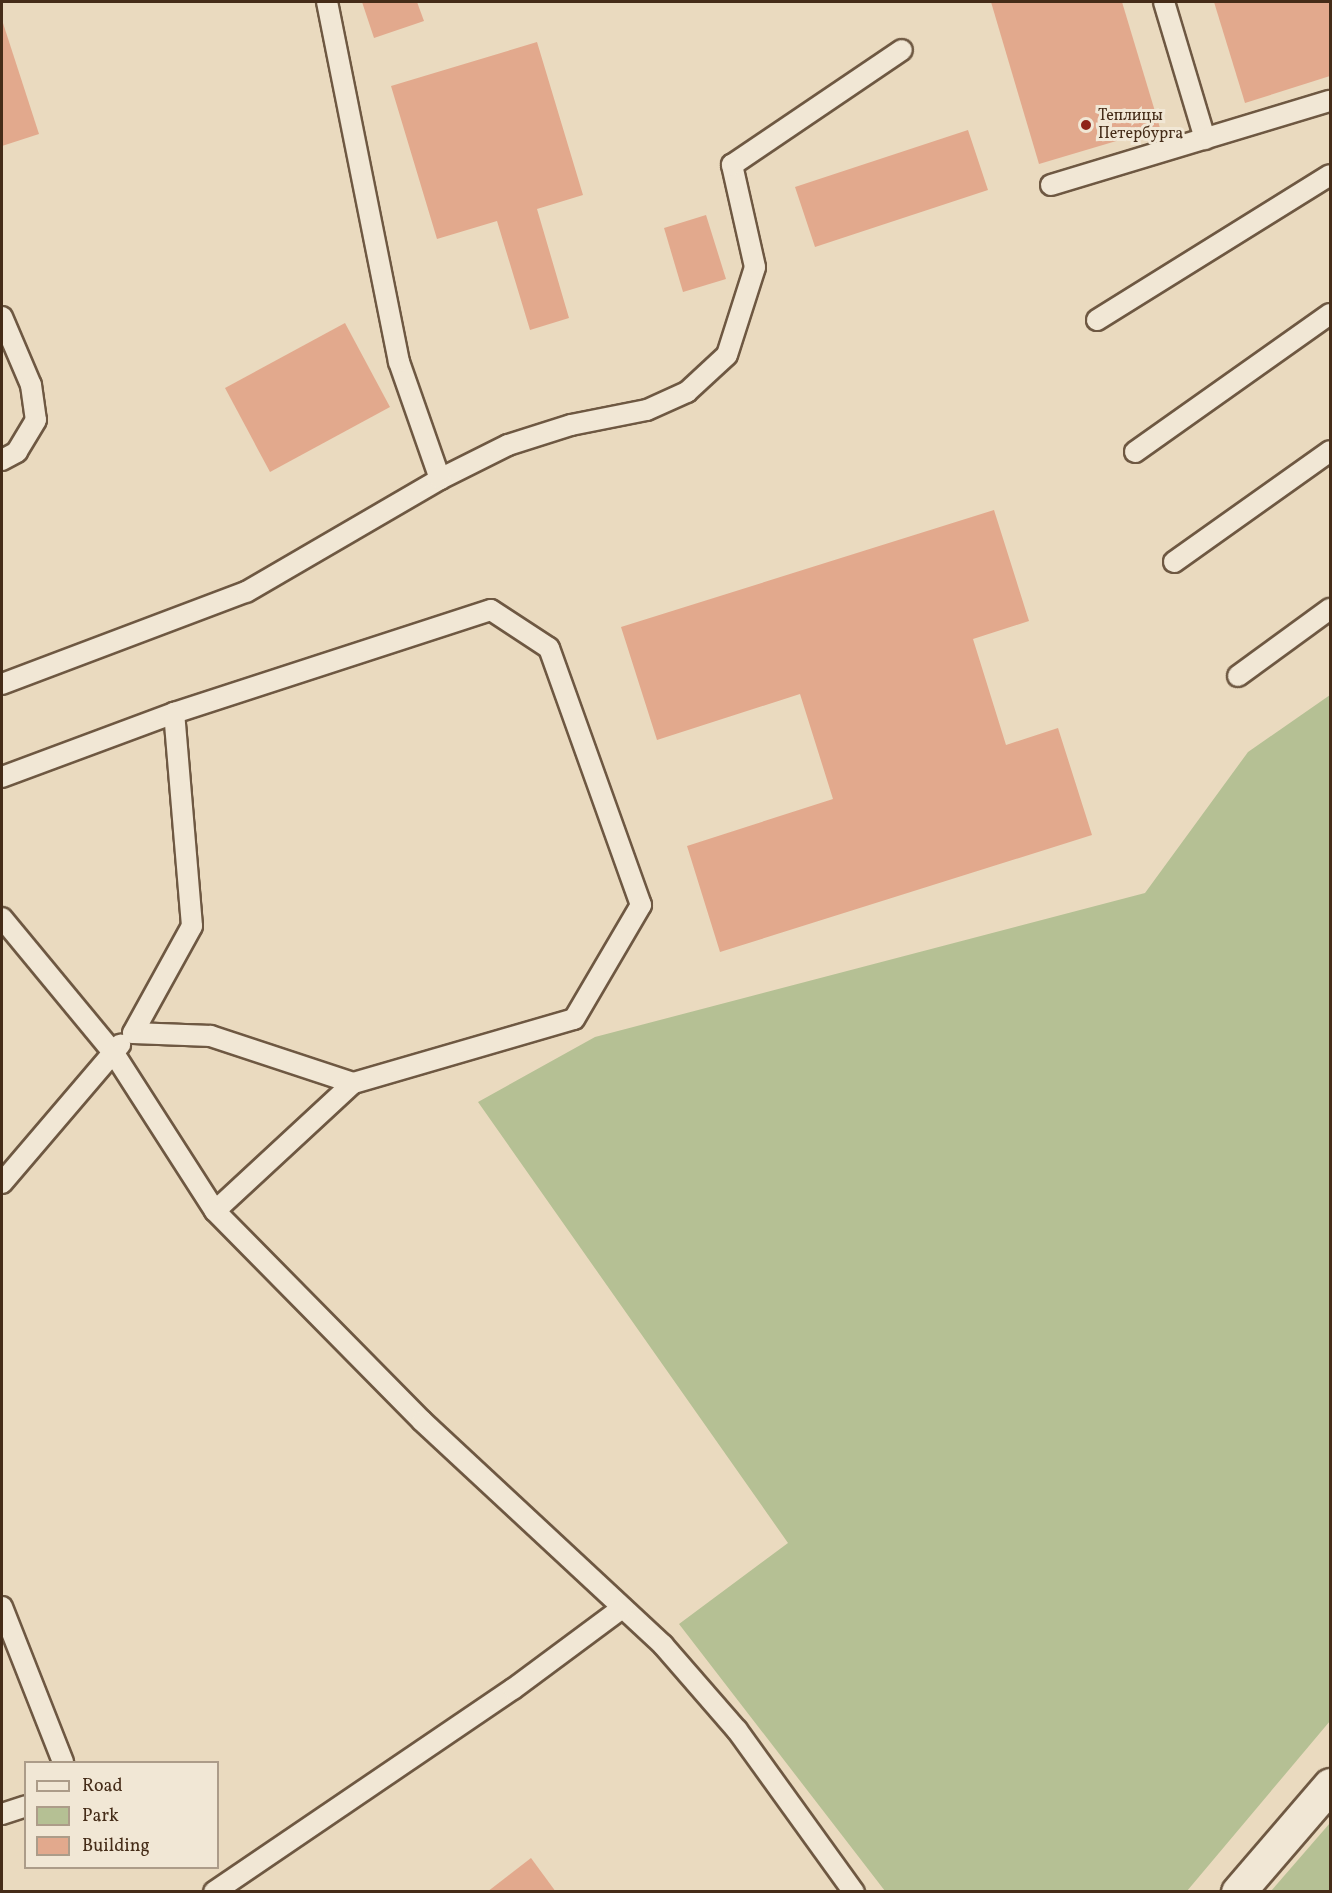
<!DOCTYPE html>
<html>
<head>
<meta charset="utf-8">
<style>
	body { margin:0 }
	#map { position:relative; width:1332px; height:1893px; overflow:hidden; background:#eadabf; font-family:Vollkorn,serif }
	div>[style] { position:absolute }
	[style*='--x'] { left:calc(var(--x)*1px); top:calc(var(--y)*1px); width:calc(var(--w)*1px); rotate:calc(var(--a)*1deg) }
	.green>* { inset:0; background:#b5c094 }
	.building>* { inset:0; background:#e2a98d }
	.roads { filter:drop-shadow(2px 0 #6e5842) drop-shadow(-2px 0 #6e5842) drop-shadow(0 2px #6e5842) drop-shadow(0 -2px #6e5842) }
	.lane>* { height:20px; margin:-10px; padding:0 10px; transform-origin:10px; border-radius:10px; background:#f1e7d5 }
	.secondary>* { height:33px; margin:-16.5px; padding:0 16.5px; transform-origin:16.5px; border-radius:16.5px; background:#f1e7d5 }
	.dots>* { width:16px; height:16px; translate:-50% -50%; box-sizing:border-box; border:3px solid #f1e7d5; border-radius:50% }
	span { translate:-50% -50%; white-space:nowrap; text-align:center; line-height:1.15; -webkit-text-stroke:6px #f1e7d5; paint-order:stroke }
	.poi-label { font-size:16px; color:#452c18 }
	.left { translate:0 -50%; text-align:left }
	.frame { position:absolute; inset:0; border:3px solid #452c18; pointer-events:none }
	.legend { position:absolute; left:24px; top:1761px; width:195px; height:108px; box-sizing:border-box; background:#f1e7d5; border:2px solid #ac9c89; margin:0; padding:8px 10px; list-style:none; font-size:18px; color:#452c18 }
	.legend li { display:flex; align-items:center; gap:12px; height:30px }
	.legend b { width:30px; border:2px solid #ac9c89 }
</style>
</head>
<body>
<div id="map">
	<div class="green">
		<i style="clip-path:polygon(1330px 695px,1330px 1721px,1187px 1891px,885px 1891px,679px 1624px,788px 1543px,478px 1102px,595px 1037px,1145px 893px,1248px 752px)"></i>
		<i style="clip-path:polygon(1330px 1823px,1330px 1891px,1271px 1891px)"></i>
	</div>
	<div class="building">
		<i style="clip-path:polygon(362px 2px,417px 2px,424px 21px,374px 38px)"></i>
		<i style="clip-path:polygon(991px 2px,1122px 2px,1160px 128px,1039px 164px)"></i>
		<i style="clip-path:polygon(1214px 2px,1330px 2px,1330px 76px,1245px 103px)"></i>
		<i style="clip-path:polygon(2px 20px,39px 134px,2px 146px)"></i>
		<i style="clip-path:polygon(537px 42px,583px 195px,537px 209px,569px 318px,530px 330px,497px 221px,437px 239px,391px 86px)"></i>
		<i style="clip-path:polygon(968px 130px,988px 190px,815px 247px,795px 187px)"></i>
		<i style="clip-path:polygon(706px 215px,726px 279px,683px 292px,664px 228px)"></i>
		<i style="clip-path:polygon(345px 323px,390px 407px,270px 472px,225px 388px)"></i>
		<i style="clip-path:polygon(994px 510px,1029px 621px,973px 639px,1006px 745px,1058px 728px,1092px 835px,720px 952px,687px 846px,833px 799px,800px 694px,657px 740px,621px 627px)"></i>
		<i style="clip-path:polygon(531px 1858px,556px 1892px,487px 1892px)"></i>
	</div>
	<div class="roads">
		<div class="lane">
			<i style="--x:1164;--y:2;--w:143;--a:73.3"></i>
			<i style="--x:1051;--y:185;--w:291;--a:-16.8"></i>
			<i style="--x:2;--y:317;--w:74;--a:66.9"></i>
			<i style="--x:31;--y:385;--w:35;--a:82"></i>
			<i style="--x:36;--y:420;--w:37;--a:121"></i>
			<i style="--x:17;--y:452;--w:17;--a:152"></i>
			<i style="--x:1097;--y:320;--w:274;--a:-31.9"></i>
			<i style="--x:1135;--y:452;--w:239;--a:-35.3"></i>
			<i style="--x:440;--y:479;--w:76;--a:-26.6"></i>
			<i style="--x:508;--y:445;--w:66;--a:-17.6"></i>
			<i style="--x:571;--y:425;--w:77;--a:-11.2"></i>
			<i style="--x:647;--y:410;--w:44;--a:-24.2"></i>
			<i style="--x:687;--y:392;--w:54;--a:-42.8"></i>
			<i style="--x:727;--y:355;--w:92;--a:-72.3"></i>
			<i style="--x:755;--y:267;--w:105;--a:-102.7"></i>
			<i style="--x:732;--y:165;--w:205;--a:-34.1"></i>
			<i style="--x:1174;--y:562;--w:191;--a:-35.4"></i>
			<i style="--x:1238;--y:676;--w:114;--a:-36.1"></i>
			<i style="--x:2;--y:684;--w:261;--a:-20.7"></i>
			<i style="--x:246;--y:592;--w:225;--a:-30.2"></i>
			<i style="--x:440;--y:479;--w:124;--a:-109.3"></i>
			<i style="--x:399;--y:362;--w:367;--a:-101.3"></i>
			<i style="--x:2;--y:777;--w:184;--a:-20.4"></i>
			<i style="--x:174;--y:713;--w:333;--a:-18"></i>
			<i style="--x:491;--y:610;--w:69;--a:33.2"></i>
			<i style="--x:549;--y:648;--w:273;--a:70.3"></i>
			<i style="--x:641;--y:905;--w:132;--a:120.4"></i>
			<i style="--x:574;--y:1019;--w:230;--a:163.8"></i>
			<i style="--x:353;--y:1083;--w:150;--a:-161.7"></i>
			<i style="--x:211;--y:1036;--w:78;--a:-177.8"></i>
			<i style="--x:133;--y:1033;--w:122;--a:-61.1"></i>
			<i style="--x:192;--y:926;--w:214;--a:-94.8"></i>
			<i style="--x:2;--y:918;--w:174;--a:50.4"></i>
			<i style="--x:113;--y:1052;--w:189;--a:57.3"></i>
			<i style="--x:215;--y:1211;--w:295;--a:45.4"></i>
			<i style="--x:422;--y:1421;--w:329;--a:42.9"></i>
			<i style="--x:663;--y:1645;--w:113;--a:49"></i>
			<i style="--x:737;--y:1730;--w:200;--a:54.2"></i>
			<i style="--x:2;--y:1183;--w:182;--a:-49.5"></i>
			<i style="--x:215;--y:1211;--w:188;--a:-42.8"></i>
			<i style="--x:2;--y:1607;--w:167;--a:68.5"></i>
			<i style="--x:2;--y:1814;--w:25;--a:-18"></i>
			<i style="--x:214;--y:1892;--w:361;--a:-34.2"></i>
			<i style="--x:513;--y:1689;--w:136;--a:-36.6"></i>
		</div>
		<div class="secondary">
			<i style="--x:1238;--y:1892;--w:141;--a:-49.3"></i>
		</div>
	</div>
	<div class="dots">
		<i style="left:1086px;top:125px;background:#8f2418"></i>
	</div>
	<div class="poi-label">
		<span class="left" style="left:1098px;top:125px">Теплицы<br>Петербурга</span>
	</div>
	<div class="frame"></div>
	<ul class="legend">
	<li><b style="height:8px;background:#f1e7d5"></b>Road</li>
	<li><b style="height:16px;background:#b5c094"></b>Park</li>
	<li><b style="height:16px;background:#e2a98d"></b>Building</li>
	</ul>
</div>
</body>
</html>
